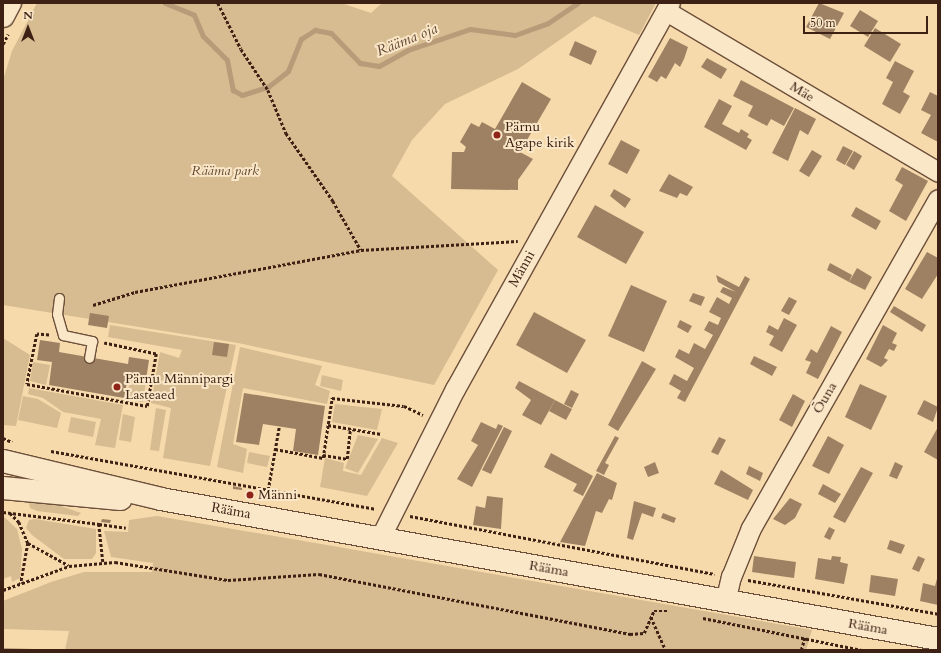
<!DOCTYPE html>
<html>
<head>
<meta charset="utf-8">
<style>
	body { margin:0 }
	#map { position:relative; width:941px; height:653px; overflow:hidden; background:#f7daab; font-family:Cardo,serif }
	div>[style] { position:absolute }
	[style*='--x'] { left:calc(var(--x)*1px); top:calc(var(--y)*1px); width:calc(var(--w)*1px); rotate:calc(var(--a)*1deg) }
	.green>* { inset:0; background:#d7bb91 }
	.water>* { inset:0; background:#b89b78 }
	.stream>* { height:5px; margin:-2.5px; padding:0 2.5px; transform-origin:2.5px; border-radius:2.5px; background:#b89b78 }
	.building>* { inset:0; background:#9e8163 }
	.path>* { height:2.5px; margin-top:-1.25px; transform-origin:0; background:repeating-linear-gradient(90deg,#3d2114 0 3px,transparent 0 5px) }
	.roads { filter:drop-shadow(1px 0 #6c4f3a) drop-shadow(-1px 0 #6c4f3a) drop-shadow(0 1px #6c4f3a) drop-shadow(0 -1px #6c4f3a) }
	.lane>* { height:9px; margin:-4.5px; padding:0 4.5px; transform-origin:4.5px; border-radius:4.5px; background:#fae7c8 }
	.street>* { height:19px; margin:-9.5px; padding:0 9.5px; transform-origin:9.5px; border-radius:9.5px; background:#fae7c8 }
	.secondary>* { height:22px; margin:-11px; padding:0 11px; transform-origin:11px; border-radius:11px; background:#fae7c8 }
	.dots>* { width:11px; height:11px; translate:-50% -50%; box-sizing:border-box; border:2px solid #fae7c8; border-radius:50% }
	span { translate:-50% -50%; white-space:nowrap; text-align:center; line-height:1.15; -webkit-text-stroke:4px #fae7c8; paint-order:stroke }
	.street-label { font-size:14px; color:#3d2114 }
	.poi-label { font-size:14px; color:#3d2114 }
	.left { translate:0 -50%; text-align:left }
	.park-label { font-size:14px; color:#644833; font-style:italic }
	.water-label { font-size:15px; color:#624632; font-style:italic }
	.frame { position:absolute; inset:0; border:4px solid #3d2114; pointer-events:none }
	.north { position:absolute; left:8px; top:8px; width:40px; height:40px; -webkit-text-stroke:3px #fae7c8; paint-order:stroke; rotate:0deg; font-size:11px; font-weight:700; line-height:16px; text-align:center; color:#3d2114 }
	.north::after { content:''; display:block; margin:auto; width:14px; height:18px; background:#3d2114; clip-path:polygon(50% 0,100% 100%,50% 72%,0 100%) }
	.scale { position:absolute; left:803px; top:16px; width:125px; height:18px; box-sizing:border-box; border:2px solid #3d2114; border-top:0; padding-left:5px; font-size:12px; line-height:14px; white-space:nowrap; color:#3d2114; -webkit-text-stroke:3px #fae7c8; paint-order:stroke }
</style>
</head>
<body>
<div id="map">
	<div class="green">
		<i style="clip-path:polygon(37px 3px,341px 3px,371px 13px,382px 3px,656px 3px,639px 35px,594px 16px,518px 69px,445px 104px,412px 140px,392px 176px,498px 270px,434px 385px,238px 343px,3px 305px,3px 80px,12px 51px)"></i>
		<i style="clip-path:polygon(110px 325px,236px 345px,210px 466px,163px 458px,171px 408px,151px 403px,160px 352px,179px 358px,182px 350px,108px 337px)"></i>
		<i style="clip-path:polygon(3px 338px,30px 355px,16px 426px,3px 425px)"></i>
		<i style="clip-path:polygon(240px 347px,322px 366px,315px 385px,330px 391px,327px 404px,243px 388px,233px 444px,247px 449px,243px 473px,217px 467px)"></i>
		<i style="clip-path:polygon(33px 362px,50px 365px,46px 385px,30px 381px)"></i>
		<i style="clip-path:polygon(322px 375px,343px 380px,341px 391px,320px 386px)"></i>
		<i style="clip-path:polygon(130px 379px,146px 382px,143px 402px,127px 399px)"></i>
		<i style="clip-path:polygon(29px 388px,123px 405px,115px 448px,95px 445px,101px 419px,63px 412px,43px 398px,28px 394px)"></i>
		<i style="clip-path:polygon(23px 396px,38px 399px,61px 413px,57px 428px,18px 420px)"></i>
		<i style="clip-path:polygon(335px 404px,382px 409px,377px 430px,332px 422px)"></i>
		<i style="clip-path:polygon(156px 408px,166px 410px,159px 451px,150px 450px)"></i>
		<i style="clip-path:polygon(123px 414px,135px 417px,131px 442px,119px 440px)"></i>
		<i style="clip-path:polygon(71px 417px,96px 422px,93px 437px,68px 432px)"></i>
		<i style="clip-path:polygon(358px 435px,378px 439px,358px 473px,345px 468px)"></i>
		<i style="clip-path:polygon(382px 438px,398px 443px,367px 496px,320px 487px,325px 458px,344px 463px,343px 471px,361px 475px)"></i>
		<i style="clip-path:polygon(249px 452px,270px 456px,267px 467px,247px 463px)"></i>
		<i style="clip-path:polygon(28px 497px,44px 500px,81px 513px,78px 516px,37px 511px,30px 508px)"></i>
		<i style="clip-path:polygon(3px 516px,17px 529px,22px 549px,20px 578px,12px 582px,11px 576px,3px 579px)"></i>
		<i style="clip-path:polygon(157px 516px,327px 545px,812px 630px,806px 650px,65px 650px,69px 631px,3px 629px,3px 601px,51px 582px,84px 572px,152px 572px,153px 563px,111px 557px,104px 531px,128px 532px,129px 520px)"></i>
		<i style="clip-path:polygon(35px 519px,96px 529px,96px 553px,92px 559px,64px 559px,32px 535px,26px 528px,29px 520px)"></i>
	</div>
	<div class="water">
		<i style="clip-path:polygon(3px 648px,65px 650px,3px 650px)"></i>
	</div>
	<div class="stream">
		<i style="--x:165;--y:3;--w:31;--a:22"></i>
		<i style="--x:194;--y:15;--w:23;--a:67"></i>
		<i style="--x:203;--y:36;--w:34;--a:45"></i>
		<i style="--x:227;--y:60;--w:31;--a:79"></i>
		<i style="--x:233;--y:90;--w:10;--a:29"></i>
		<i style="--x:242;--y:95;--w:28;--a:-18"></i>
		<i style="--x:269;--y:86;--w:24;--a:-38"></i>
		<i style="--x:288;--y:71;--w:35;--a:-68"></i>
		<i style="--x:301;--y:39;--w:17;--a:-33"></i>
		<i style="--x:315;--y:30;--w:16;--a:11"></i>
		<i style="--x:331;--y:33;--w:42;--a:46"></i>
		<i style="--x:360;--y:63;--w:19;--a:9"></i>
		<i style="--x:379;--y:66;--w:33;--a:-29"></i>
		<i style="--x:408;--y:50;--w:65;--a:-18.7"></i>
		<i style="--x:470;--y:29;--w:45;--a:7.6"></i>
		<i style="--x:515;--y:35;--w:35;--a:-20"></i>
		<i style="--x:548;--y:23;--w:36;--a:-34"></i>
	</div>
	<div class="building">
		<i style="clip-path:polygon(819px 3px,844px 13px,830px 39px,806px 27px)"></i>
		<i style="clip-path:polygon(860px 10px,878px 21px,868px 37px,850px 26px)"></i>
		<i style="clip-path:polygon(875px 28px,901px 44px,890px 62px,864px 46px)"></i>
		<i style="clip-path:polygon(670px 38px,688px 47px,684px 59px,680px 67px,675px 63px,666px 79px,661px 76px,657px 82px,648px 77px)"></i>
		<i style="clip-path:polygon(575px 41px,597px 51px,591px 65px,569px 55px)"></i>
		<i style="clip-path:polygon(707px 58px,727px 69px,721px 79px,701px 67px)"></i>
		<i style="clip-path:polygon(895px 61px,914px 71px,903px 92px,910px 96px,900px 114px,882px 104px,893px 82px,886px 78px)"></i>
		<i style="clip-path:polygon(741px 80px,794px 108px,784px 126px,771px 119px,767px 126px,748px 116px,753px 106px,733px 96px)"></i>
		<i style="clip-path:polygon(522px 82px,551px 99px,520px 152px,533px 159px,518px 180px,518px 190px,451px 189px,452px 152px,464px 152px,466px 147px,460px 142px,471px 123px,479px 127px,482px 122px,495px 129px)"></i>
		<i style="clip-path:polygon(930px 92px,938px 96px,938px 142px,921px 133px,931px 115px,921px 110px)"></i>
		<i style="clip-path:polygon(719px 99px,732px 106px,722px 124px,739px 133px,741px 129px,749px 134px,747px 137px,752px 140px,746px 150px,704px 127px)"></i>
		<i style="clip-path:polygon(795px 108px,816px 119px,808px 135px,800px 130px,788px 161px,772px 153px)"></i>
		<i style="clip-path:polygon(621px 140px,640px 150px,627px 174px,608px 164px)"></i>
		<i style="clip-path:polygon(843px 146px,853px 151px,845px 165px,836px 160px)"></i>
		<i style="clip-path:polygon(812px 150px,822px 156px,809px 177px,799px 171px)"></i>
		<i style="clip-path:polygon(854px 151px,862px 156px,854px 170px,846px 165px)"></i>
		<i style="clip-path:polygon(902px 167px,928px 181px,906px 221px,889px 211px,903px 185px,895px 180px)"></i>
		<i style="clip-path:polygon(669px 174px,693px 187px,687px 196px,680px 193px,677px 198px,659px 191px)"></i>
		<i style="clip-path:polygon(614px 189px,631px 199px,625px 208px,610px 196px)"></i>
		<i style="clip-path:polygon(595px 205px,644px 232px,626px 264px,577px 237px)"></i>
		<i style="clip-path:polygon(856px 207px,881px 221px,876px 230px,851px 216px)"></i>
		<i style="clip-path:polygon(927px 252px,938px 258px,938px 274px,922px 299px,905px 289px)"></i>
		<i style="clip-path:polygon(830px 263px,852px 275px,849px 282px,827px 270px)"></i>
		<i style="clip-path:polygon(857px 268px,872px 277px,865px 290px,849px 282px)"></i>
		<i style="clip-path:polygon(716px 275px,739px 287px,745px 276px,750px 279px,685px 402px,677px 398px,681px 391px,669px 384px,674px 374px,687px 381px,694px 368px,675px 357px,679px 349px,689px 354px,694px 343px,705px 349px,713px 335px,704px 330px,709px 321px,718px 325px,721px 318px,709px 312px,717px 297px,729px 304px,732px 298px,720px 292px,723px 287px,736px 292px,718px 282px)"></i>
		<i style="clip-path:polygon(631px 285px,667px 301px,644px 352px,608px 336px)"></i>
		<i style="clip-path:polygon(693px 293px,705px 297px,701px 306px,689px 301px)"></i>
		<i style="clip-path:polygon(789px 297px,797px 301px,789px 315px,781px 311px)"></i>
		<i style="clip-path:polygon(894px 306px,926px 325px,922px 332px,890px 312px)"></i>
		<i style="clip-path:polygon(534px 312px,586px 340px,567px 373px,516px 345px)"></i>
		<i style="clip-path:polygon(90px 313px,109px 316px,107px 328px,88px 325px)"></i>
		<i style="clip-path:polygon(784px 318px,797px 325px,782px 352px,769px 345px,774px 336px,766px 332px,769px 325px,778px 330px)"></i>
		<i style="clip-path:polygon(680px 320px,692px 326px,688px 333px,677px 327px)"></i>
		<i style="clip-path:polygon(883px 325px,897px 333px,892px 343px,897px 345px,894px 351px,889px 349px,884px 358px,888px 360px,881px 367px,866px 359px)"></i>
		<i style="clip-path:polygon(831px 326px,842px 332px,818px 379px,806px 373px,811px 362px,805px 360px,811px 349px,817px 353px)"></i>
		<i style="clip-path:polygon(40px 340px,60px 343px,59px 352px,128px 364px,129px 357px,149px 360px,146px 380px,128px 377px,124px 398px,49px 385px,52px 362px,37px 360px)"></i>
		<i style="clip-path:polygon(214px 342px,229px 344px,227px 357px,212px 355px)"></i>
		<i style="clip-path:polygon(754px 356px,777px 367px,772px 376px,750px 364px)"></i>
		<i style="clip-path:polygon(642px 361px,656px 369px,618px 431px,608px 425px)"></i>
		<i style="clip-path:polygon(519px 381px,555px 400px,541px 425px,522px 415px,531px 400px,515px 388px)"></i>
		<i style="clip-path:polygon(860px 384px,887px 396px,871px 430px,845px 417px)"></i>
		<i style="clip-path:polygon(571px 390px,579px 394px,572px 408px,564px 404px)"></i>
		<i style="clip-path:polygon(244px 393px,325px 406px,318px 455px,293px 451px,296px 429px,263px 424px,259px 445px,236px 442px)"></i>
		<i style="clip-path:polygon(793px 394px,805px 401px,792px 427px,779px 420px)"></i>
		<i style="clip-path:polygon(555px 400px,572px 409px,566px 420px,549px 411px)"></i>
		<i style="clip-path:polygon(924px 400px,938px 407px,933px 422px,917px 414px)"></i>
		<i style="clip-path:polygon(481px 422px,496px 429px,498px 424px,503px 426px,472px 487px,457px 479px,478px 445px,471px 441px)"></i>
		<i style="clip-path:polygon(504px 427px,512px 431px,491px 474px,482px 470px)"></i>
		<i style="clip-path:polygon(938px 427px,938px 460px,924px 452px)"></i>
		<i style="clip-path:polygon(615px 436px,619px 438px,605px 463px,609px 465px,604px 475px,596px 471px)"></i>
		<i style="clip-path:polygon(828px 436px,844px 445px,829px 474px,812px 466px)"></i>
		<i style="clip-path:polygon(719px 437px,726px 440px,718px 455px,711px 452px)"></i>
		<i style="clip-path:polygon(551px 453px,593px 476px,583px 496px,573px 491px,577px 484px,544px 467px)"></i>
		<i style="clip-path:polygon(655px 462px,659px 473px,648px 477px,644px 467px)"></i>
		<i style="clip-path:polygon(895px 462px,903px 466px,897px 479px,889px 476px)"></i>
		<i style="clip-path:polygon(749px 466px,763px 473px,760px 481px,746px 474px)"></i>
		<i style="clip-path:polygon(861px 467px,873px 473px,845px 523px,833px 517px)"></i>
		<i style="clip-path:polygon(721px 470px,753px 490px,748px 500px,714px 484px)"></i>
		<i style="clip-path:polygon(597px 473px,617px 483px,612px 500px,609px 499px,602px 513px,596px 511px,585px 546px,560px 542px)"></i>
		<i style="clip-path:polygon(823px 484px,841px 494px,835px 503px,818px 494px)"></i>
		<i style="clip-path:polygon(233px 486px,242px 488px,242px 490px,233px 489px)"></i>
		<i style="clip-path:polygon(487px 496px,503px 498px,501px 529px,473px 525px,476px 506px,485px 508px)"></i>
		<i style="clip-path:polygon(790px 498px,802px 504px,795px 518px,785px 525px,773px 519px)"></i>
		<i style="clip-path:polygon(634px 501px,656px 508px,653px 517px,642px 513px,633px 540px,627px 538px)"></i>
		<i style="clip-path:polygon(663px 513px,676px 518px,674px 523px,661px 518px)"></i>
		<i style="clip-path:polygon(102px 519px,111px 520px,110px 523px,101px 522px)"></i>
		<i style="clip-path:polygon(829px 527px,835px 530px,830px 540px,824px 537px)"></i>
		<i style="clip-path:polygon(890px 540px,905px 545px,901px 554px,887px 549px)"></i>
		<i style="clip-path:polygon(754px 556px,796px 562px,794px 578px,752px 572px)"></i>
		<i style="clip-path:polygon(832px 556px,841px 557px,840px 562px,848px 564px,844px 584px,815px 579px,818px 558px,831px 560px)"></i>
		<i style="clip-path:polygon(918px 556px,925px 559px,919px 572px,912px 569px)"></i>
		<i style="clip-path:polygon(871px 575px,898px 579px,895px 596px,869px 592px)"></i>
		<i style="clip-path:polygon(938px 575px,938px 605px,920px 601px,923px 583px,935px 586px)"></i>
	</div>
	<div class="path">
		<i style="--x:218;--y:3;--w:51;--a:63.4"></i>
		<i style="--x:241;--y:49;--w:49;--a:56.6"></i>
		<i style="--x:268;--y:90;--w:47;--a:67.3"></i>
		<i style="--x:286;--y:133;--w:83;--a:55.3"></i>
		<i style="--x:333;--y:201;--w:56;--a:60.3"></i>
		<i style="--x:361;--y:250;--w:157;--a:-3.3"></i>
		<i style="--x:348;--y:3;--w:19;--a:0"></i>
		<i style="--x:3;--y:44;--w:11;--a:-63"></i>
		<i style="--x:93;--y:305;--w:44;--a:-17.2"></i>
		<i style="--x:135;--y:292;--w:230;--a:-10.5"></i>
		<i style="--x:49;--y:335;--w:12;--a:-175"></i>
		<i style="--x:37;--y:334;--w:51;--a:101.3"></i>
		<i style="--x:27;--y:384;--w:122;--a:10.4"></i>
		<i style="--x:147;--y:406;--w:53;--a:-80.2"></i>
		<i style="--x:156;--y:354;--w:53;--a:-168.1"></i>
		<i style="--x:328;--y:425;--w:54;--a:9.6"></i>
		<i style="--x:3;--y:438;--w:10;--a:24"></i>
		<i style="--x:275;--y:449;--w:49;--a:10.6"></i>
		<i style="--x:323;--y:458;--w:61;--a:-81.5"></i>
		<i style="--x:332;--y:398;--w:72;--a:6.3"></i>
		<i style="--x:404;--y:406;--w:21;--a:25"></i>
		<i style="--x:51;--y:451;--w:329;--a:10.1"></i>
		<i style="--x:323;--y:455;--w:24;--a:9"></i>
		<i style="--x:347;--y:459;--w:30;--a:-84"></i>
		<i style="--x:268;--y:490;--w:64;--a:-80.1"></i>
		<i style="--x:3;--y:512;--w:97;--a:7.1"></i>
		<i style="--x:99;--y:524;--w:38;--a:84"></i>
		<i style="--x:10;--y:513;--w:13;--a:45"></i>
		<i style="--x:19;--y:522;--w:23;--a:67"></i>
		<i style="--x:28;--y:543;--w:41;--a:99.9"></i>
		<i style="--x:410;--y:516;--w:310;--a:10.8"></i>
		<i style="--x:99;--y:524;--w:27;--a:8"></i>
		<i style="--x:28;--y:543;--w:46;--a:28.8"></i>
		<i style="--x:748;--y:580;--w:193;--a:10.1"></i>
		<i style="--x:3;--y:590;--w:70;--a:-20"></i>
		<i style="--x:69;--y:566;--w:46;--a:-5"></i>
		<i style="--x:115;--y:562;--w:114;--a:9.1"></i>
		<i style="--x:228;--y:580;--w:91;--a:-3.8"></i>
		<i style="--x:319;--y:574;--w:317;--a:10.9"></i>
		<i style="--x:630;--y:634;--w:14;--a:-4"></i>
		<i style="--x:644;--y:633;--w:24;--a:-66"></i>
		<i style="--x:654;--y:611;--w:13;--a:0"></i>
		<i style="--x:651;--y:617;--w:36;--a:66"></i>
		<i style="--x:703;--y:618;--w:162;--a:11.4"></i>
		<i style="--x:801;--y:650;--w:14;--a:-73"></i>
	</div>
	<div class="roads">
		<div class="lane">
			<i style="--x:59;--y:298;--w:16;--a:97"></i>
			<i style="--x:57;--y:314;--w:22;--a:74"></i>
			<i style="--x:63;--y:335;--w:30;--a:12"></i>
			<i style="--x:92;--y:341;--w:17;--a:100"></i>
		</div>
		<div class="street">
			<i style="--x:666;--y:11;--w:316;--a:30.6"></i>
			<i style="--x:380;--y:538;--w:167;--a:-63.3"></i>
			<i style="--x:455;--y:389;--w:442;--a:-60.9"></i>
			<i style="--x:725;--y:602;--w:26;--a:-77"></i>
			<i style="--x:731;--y:577;--w:53;--a:-67.8"></i>
			<i style="--x:751;--y:528;--w:378;--a:-60.4"></i>
		</div>
		<div class="secondary">
			<i style="--x:3;--y:16;--w:15;--a:-62"></i>
			<i style="--x:3;--y:461;--w:163;--a:13.5"></i>
			<i style="--x:161;--y:499;--w:790;--a:10.21"></i>
			<i style="--x:3;--y:488;--w:118;--a:5.4"></i>
		</div>
	</div>
	<div class="dots">
		<i style="left:497px;top:135px;background:#8f2418"></i>
		<i style="left:117px;top:387px;background:#8f2418"></i>
		<i style="left:250px;top:495px;background:#8f2418"></i>
	</div>
	<div class="street-label">
		<span style="left:802px;top:92px;rotate:31deg">Mäe</span>
		<span style="left:522px;top:269px;rotate:-61deg">Männi</span>
		<span style="left:825px;top:398px;rotate:-60deg">Õuna</span>
		<span style="left:231px;top:511px;rotate:10deg">Rääma</span>
		<span style="left:549px;top:569px;rotate:10deg">Rääma</span>
		<span style="left:868px;top:627px;rotate:10deg">Rääma</span>
	</div>
	<div class="poi-label">
		<span class="left" style="left:505px;top:135px">Pärnu<br>Agape kirik</span>
		<span class="left" style="left:125px;top:387px">Pärnu Männipargi<br>Lasteaed</span>
		<span class="left" style="left:258px;top:495px">Männi</span>
	</div>
	<div class="park-label">
		<span style="left:225px;top:171px">Rääma park</span>
	</div>
	<div class="water-label">
		<span style="left:407px;top:40px;rotate:-22deg">Rääma oja</span>
	</div>
	<div class="frame"></div>
	<div class="north">N</div>
	<div class="scale">50 m</div>
</div>
</body>
</html>
